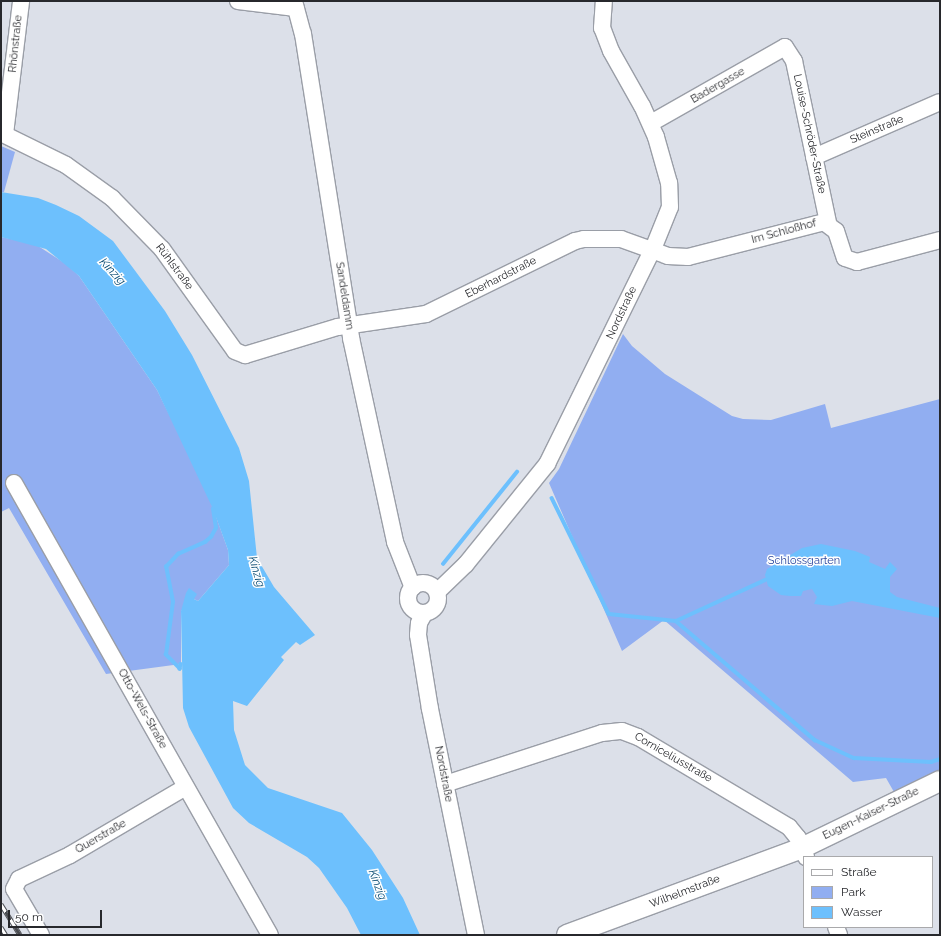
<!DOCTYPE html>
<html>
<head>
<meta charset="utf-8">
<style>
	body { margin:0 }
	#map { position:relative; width:941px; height:936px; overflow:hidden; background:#dce0e9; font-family:Raleway,sans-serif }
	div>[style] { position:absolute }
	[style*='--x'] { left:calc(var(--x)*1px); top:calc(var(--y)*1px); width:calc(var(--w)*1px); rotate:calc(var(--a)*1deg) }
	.green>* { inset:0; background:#91aef1 }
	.water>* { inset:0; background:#6dc0fd }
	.stream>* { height:3.5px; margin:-1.75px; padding:0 1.75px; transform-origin:1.75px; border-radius:1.75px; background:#6dc0fd }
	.roads { filter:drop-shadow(1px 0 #9a9ea7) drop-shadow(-1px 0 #9a9ea7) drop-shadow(0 1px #9a9ea7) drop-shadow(0 -1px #9a9ea7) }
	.minor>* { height:16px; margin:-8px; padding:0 8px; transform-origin:8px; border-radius:8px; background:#fff }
	.minor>.ring { margin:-8px; padding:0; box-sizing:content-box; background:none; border:16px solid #fff; border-radius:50% }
	.major>* { height:20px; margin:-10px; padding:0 10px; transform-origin:10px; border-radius:10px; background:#fff }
	.rail>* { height:4.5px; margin-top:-2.25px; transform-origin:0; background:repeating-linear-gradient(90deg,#fff 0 9px,#4b4d52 0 18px); box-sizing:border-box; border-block:1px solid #4b4d52 }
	span { translate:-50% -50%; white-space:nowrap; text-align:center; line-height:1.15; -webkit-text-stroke:3px #fff; paint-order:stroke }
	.street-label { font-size:11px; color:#27282c }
	.park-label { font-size:11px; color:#27449d }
	.water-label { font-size:12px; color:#0a4c73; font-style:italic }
	.frame { position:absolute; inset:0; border:2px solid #27282c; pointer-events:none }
	.legend { position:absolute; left:803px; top:856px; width:130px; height:72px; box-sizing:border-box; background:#fff; border:1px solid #a9a9ab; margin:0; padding:5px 7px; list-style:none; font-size:12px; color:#27282c }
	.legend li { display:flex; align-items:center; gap:8px; height:20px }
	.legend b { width:20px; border:1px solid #a9a9ab }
	.scale { position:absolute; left:8px; top:910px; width:94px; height:18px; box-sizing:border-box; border:2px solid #27282c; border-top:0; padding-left:5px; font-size:12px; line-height:14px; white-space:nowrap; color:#27282c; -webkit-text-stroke:3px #fff; paint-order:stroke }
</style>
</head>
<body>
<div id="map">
	<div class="green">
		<i style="clip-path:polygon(1px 146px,15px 152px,4px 192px,1px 192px)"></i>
		<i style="clip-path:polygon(1px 237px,35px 244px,66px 264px,79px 276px,157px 390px,206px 489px,228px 550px,229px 565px,198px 601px,194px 599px,181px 611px,181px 664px,106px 674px,9px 508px,1px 512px)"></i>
		<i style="clip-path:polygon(623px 334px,632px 346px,665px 374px,732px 416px,743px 419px,771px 420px,825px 404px,831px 428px,940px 399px,940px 771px,894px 792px,886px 778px,853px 782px,664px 620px,622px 651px,549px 483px,559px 469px)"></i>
	</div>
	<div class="water">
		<i style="clip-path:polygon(1px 192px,38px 198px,56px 205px,79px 216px,113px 241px,165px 311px,192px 355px,239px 448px,249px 481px,257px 558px,274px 587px,315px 635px,300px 645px,296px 642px,281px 657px,284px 660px,247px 706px,233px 701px,234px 730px,245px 765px,268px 788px,342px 813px,372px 850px,403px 898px,420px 935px,361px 935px,347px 908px,319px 868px,307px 857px,249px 823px,233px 808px,189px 727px,183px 708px,181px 611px,186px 593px,189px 588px,197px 594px,194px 599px,198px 601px,229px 565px,228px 550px,213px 509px,157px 390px,79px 276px,46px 249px,1px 237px)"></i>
		<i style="clip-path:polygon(821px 544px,855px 551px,870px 557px,869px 562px,885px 569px,890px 562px,897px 569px,890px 577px,890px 592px,897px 597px,940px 608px,940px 618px,852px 601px,832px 606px,814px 604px,817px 597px,812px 589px,803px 591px,801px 596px,790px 596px,781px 595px,768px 586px,765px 575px,767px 569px,802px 548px)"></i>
	</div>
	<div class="stream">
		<i style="--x:552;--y:498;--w:129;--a:63.8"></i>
		<i style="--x:609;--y:614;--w:67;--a:6"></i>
		<i style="--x:676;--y:621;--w:183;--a:40.6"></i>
		<i style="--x:815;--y:740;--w:43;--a:24.8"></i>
		<i style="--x:854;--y:758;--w:77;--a:3"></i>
		<i style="--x:931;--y:762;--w:9;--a:-18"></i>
		<i style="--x:443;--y:564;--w:118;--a:-51.2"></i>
		<i style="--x:676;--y:621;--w:98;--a:-24.7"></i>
		<i style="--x:181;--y:664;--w:5;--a:101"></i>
		<i style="--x:180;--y:669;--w:20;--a:-135"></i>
		<i style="--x:166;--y:655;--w:53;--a:-82.5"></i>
		<i style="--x:173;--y:602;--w:36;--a:-101"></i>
		<i style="--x:166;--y:567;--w:18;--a:-47"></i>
		<i style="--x:178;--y:554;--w:30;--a:-24"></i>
		<i style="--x:205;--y:542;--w:8;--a:-40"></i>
		<i style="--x:211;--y:537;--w:10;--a:-61"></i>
		<i style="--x:216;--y:528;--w:19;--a:-99"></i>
	</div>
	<div class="roads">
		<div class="minor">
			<i style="--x:238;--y:1;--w:58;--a:6.9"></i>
			<i style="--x:294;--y:1;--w:34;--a:75"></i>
			<i style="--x:303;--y:34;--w:308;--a:81"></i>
			<i style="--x:351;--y:338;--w:209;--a:77.8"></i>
			<i style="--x:395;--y:542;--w:49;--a:68.6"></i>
			<i style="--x:651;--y:123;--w:154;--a:-29.6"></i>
			<i style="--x:785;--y:47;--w:17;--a:57"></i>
			<i style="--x:794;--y:61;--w:166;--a:78.1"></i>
			<i style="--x:1;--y:133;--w:72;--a:26.2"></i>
			<i style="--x:66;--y:165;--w:57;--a:35.7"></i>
			<i style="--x:112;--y:198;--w:71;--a:45.6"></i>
			<i style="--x:162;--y:249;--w:125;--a:54.4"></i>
			<i style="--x:235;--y:351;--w:11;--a:22"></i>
			<i style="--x:245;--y:355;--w:97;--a:-16.8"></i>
			<i style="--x:338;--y:327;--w:89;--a:-8.4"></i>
			<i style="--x:426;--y:314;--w:166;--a:-26.1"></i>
			<i style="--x:575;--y:241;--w:9;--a:-13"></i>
			<i style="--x:584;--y:239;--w:37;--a:0"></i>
			<i style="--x:621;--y:239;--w:50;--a:19.9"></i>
			<i style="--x:668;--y:256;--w:20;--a:3"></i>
			<i style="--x:688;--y:257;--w:140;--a:-14.4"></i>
			<i style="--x:824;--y:222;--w:15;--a:37"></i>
			<i style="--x:836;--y:231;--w:28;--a:72"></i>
			<i style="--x:845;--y:258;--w:13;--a:18"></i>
			<i style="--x:857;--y:262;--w:86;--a:-14.8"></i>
			<i style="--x:5;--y:134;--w:134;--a:-83.1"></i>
			<i style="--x:814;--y:157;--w:137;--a:-23.6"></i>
			<i style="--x:14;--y:483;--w:519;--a:60.47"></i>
			<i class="ring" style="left:408px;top:583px;width:14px;height:14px"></i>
			<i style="--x:437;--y:592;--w:40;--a:-44"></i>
			<i style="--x:466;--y:564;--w:129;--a:-51"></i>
			<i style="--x:547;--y:464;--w:240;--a:-63.8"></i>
			<i style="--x:653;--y:249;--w:45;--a:-68"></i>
			<i style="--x:670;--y:207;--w:24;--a:-92"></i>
			<i style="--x:669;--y:183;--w:48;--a:-105.8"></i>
			<i style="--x:656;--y:137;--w:34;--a:-114"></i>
			<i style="--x:642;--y:106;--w:63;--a:-119.4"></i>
			<i style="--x:611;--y:51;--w:25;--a:-111"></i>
			<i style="--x:602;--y:28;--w:27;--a:-86"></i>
			<i style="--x:424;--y:614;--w:10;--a:119"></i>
			<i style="--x:419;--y:623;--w:12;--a:95"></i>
			<i style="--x:418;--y:635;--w:75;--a:80.8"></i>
			<i style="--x:430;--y:709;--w:231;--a:78.5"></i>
			<i style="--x:445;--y:784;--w:165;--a:-18"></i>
			<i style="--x:602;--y:733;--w:20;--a:-6"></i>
			<i style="--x:622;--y:731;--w:17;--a:21"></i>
			<i style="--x:638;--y:737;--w:176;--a:30.8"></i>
			<i style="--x:789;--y:827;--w:14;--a:51"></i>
			<i style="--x:798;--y:838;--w:21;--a:67"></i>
			<i style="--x:836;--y:927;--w:9;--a:69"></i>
			<i style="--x:41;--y:935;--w:53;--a:-120.4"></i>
			<i style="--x:14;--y:889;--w:11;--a:-63"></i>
			<i style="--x:19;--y:879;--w:56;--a:-25.2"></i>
			<i style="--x:70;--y:855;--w:134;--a:-30.4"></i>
		</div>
		<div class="major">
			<i style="--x:567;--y:935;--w:251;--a:-20.3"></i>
			<i style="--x:802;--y:848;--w:153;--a:-25.9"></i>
		</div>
	</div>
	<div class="rail">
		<i style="--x:1;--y:904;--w:36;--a:58"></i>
		<i style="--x:1;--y:927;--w:9;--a:58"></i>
	</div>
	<div class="street-label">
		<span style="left:16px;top:44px;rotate:-84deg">Rhönstraße</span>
		<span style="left:718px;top:86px;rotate:-30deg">Badergasse</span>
		<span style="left:877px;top:130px;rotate:-23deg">Steinstraße</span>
		<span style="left:809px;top:134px;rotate:78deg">Louise-Schröder-Straße</span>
		<span style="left:784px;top:232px;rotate:-15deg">Im Schloßhof</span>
		<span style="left:174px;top:267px;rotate:53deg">Rühlstraße</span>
		<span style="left:501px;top:278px;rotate:-27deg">Eberhardstraße</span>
		<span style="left:344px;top:296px;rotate:81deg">Sandeldamm</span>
		<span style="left:622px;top:313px;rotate:-65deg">Nordstraße</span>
		<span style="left:142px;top:709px;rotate:61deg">Otto-Wels-Straße</span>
		<span style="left:673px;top:758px;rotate:30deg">Corniceliusstraße</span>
		<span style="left:443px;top:774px;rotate:79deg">Nordstraße</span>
		<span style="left:871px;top:814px;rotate:-26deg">Eugen-Kaiser-Straße</span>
		<span style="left:101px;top:837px;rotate:-30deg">Querstraße</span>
		<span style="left:685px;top:892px;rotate:-21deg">Wilhelmstraße</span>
	</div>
	<div class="park-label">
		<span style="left:804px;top:561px">Schlossgarten</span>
	</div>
	<div class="water-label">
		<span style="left:112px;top:272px;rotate:47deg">Kinzig</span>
		<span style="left:256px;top:572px;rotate:74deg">Kinzig</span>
		<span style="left:377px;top:885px;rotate:69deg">Kinzig</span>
	</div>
	<div class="frame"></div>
	<ul class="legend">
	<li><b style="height:5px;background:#fff"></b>Straße</li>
	<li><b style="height:11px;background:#91aef1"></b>Park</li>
	<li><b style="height:11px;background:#6dc0fd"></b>Wasser</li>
	</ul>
	<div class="scale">50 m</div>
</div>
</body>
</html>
